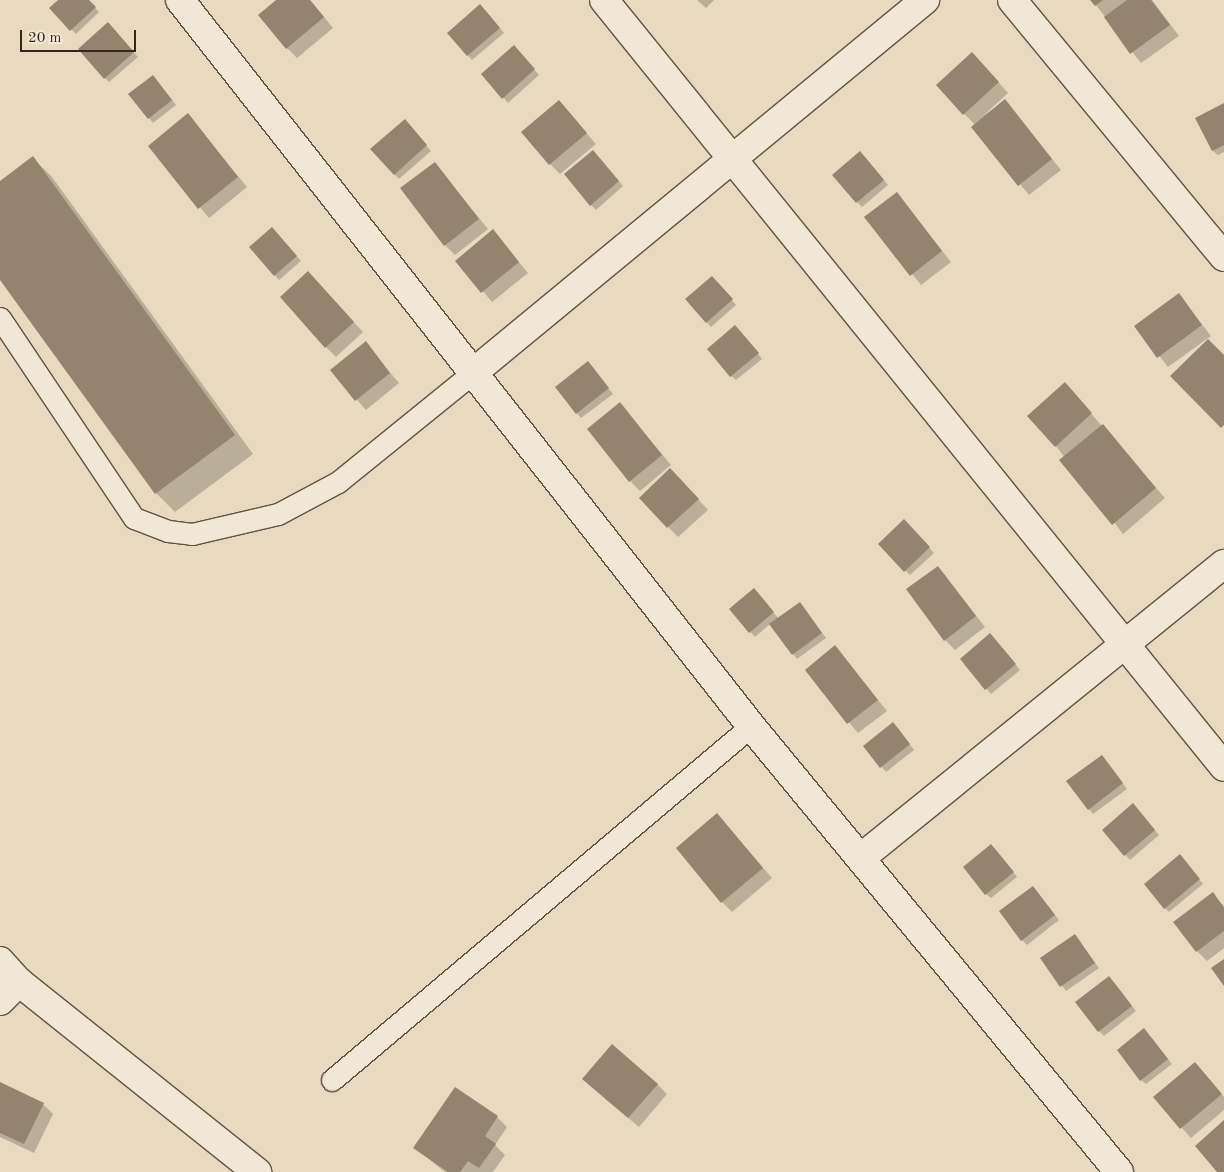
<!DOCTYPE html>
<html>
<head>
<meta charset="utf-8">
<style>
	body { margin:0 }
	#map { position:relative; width:1224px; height:1172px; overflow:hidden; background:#e8dabe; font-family:"Old Standard TT",serif }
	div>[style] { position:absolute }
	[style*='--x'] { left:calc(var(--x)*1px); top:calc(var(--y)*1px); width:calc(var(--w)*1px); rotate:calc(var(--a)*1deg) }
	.shadow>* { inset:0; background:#0003 }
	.building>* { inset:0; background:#93846f }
	.roads { filter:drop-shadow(1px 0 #625343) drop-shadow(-1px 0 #625343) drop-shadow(0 1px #625343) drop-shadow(0 -1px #625343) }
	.service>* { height:21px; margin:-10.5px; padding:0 10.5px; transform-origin:10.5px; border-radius:10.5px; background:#f0e7d5 }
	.minor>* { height:28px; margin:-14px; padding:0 14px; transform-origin:14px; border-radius:14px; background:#f0e7d5 }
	span { translate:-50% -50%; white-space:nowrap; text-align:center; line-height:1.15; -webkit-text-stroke:4px #f0e7d5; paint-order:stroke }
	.scale { position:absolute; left:20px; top:30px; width:116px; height:22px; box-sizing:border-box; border:2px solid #36261a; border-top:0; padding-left:6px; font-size:15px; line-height:18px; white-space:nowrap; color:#36261a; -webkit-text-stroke:4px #f0e7d5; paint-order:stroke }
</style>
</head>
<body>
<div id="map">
	<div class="shadow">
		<i style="clip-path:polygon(59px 0,88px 0,99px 12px,76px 34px,51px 8px)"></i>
		<i style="clip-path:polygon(278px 0,310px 0,333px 28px,297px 58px,287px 48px)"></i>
		<i style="clip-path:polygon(697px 0,714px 0,706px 8px)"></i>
		<i style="clip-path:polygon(1092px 0,1152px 0,1179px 36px,1141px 63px)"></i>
		<i style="clip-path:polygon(485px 10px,504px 33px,472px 60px,448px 33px)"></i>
		<i style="clip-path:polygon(112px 28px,138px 57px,109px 82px,105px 78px)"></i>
		<i style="clip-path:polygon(518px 51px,539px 75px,508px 103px,483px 74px)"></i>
		<i style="clip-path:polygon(982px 64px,1008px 93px,983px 116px,1005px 101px,1061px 170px,1029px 195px,973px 127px,975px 125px,938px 86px)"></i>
		<i style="clip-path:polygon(157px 81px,176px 105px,153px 123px,149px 118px)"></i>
		<i style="clip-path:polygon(559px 102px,596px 144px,560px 174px,550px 164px)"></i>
		<i style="clip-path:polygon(1224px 104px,1224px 152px,1218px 155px,1213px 151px)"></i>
		<i style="clip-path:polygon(188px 115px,247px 187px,209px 218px,149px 146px)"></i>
		<i style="clip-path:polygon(409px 125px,431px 151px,399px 179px,394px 174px)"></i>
		<i style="clip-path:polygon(597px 156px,623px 186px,596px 210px,591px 205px)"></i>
		<i style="clip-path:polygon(865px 157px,888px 185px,862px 207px,857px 202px)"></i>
		<i style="clip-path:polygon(33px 158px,52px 177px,253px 454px,175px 512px,156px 493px,0 278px,0 182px)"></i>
		<i style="clip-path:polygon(435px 164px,488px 229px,455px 255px,445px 245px)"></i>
		<i style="clip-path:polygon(897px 194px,951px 262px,921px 285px,866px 217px)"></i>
		<i style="clip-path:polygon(493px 231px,528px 273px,492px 302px,457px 261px)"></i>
		<i style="clip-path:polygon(276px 233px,301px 261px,279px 280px,250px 248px)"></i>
		<i style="clip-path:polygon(717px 282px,736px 305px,711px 327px,686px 299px)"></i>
		<i style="clip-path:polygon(318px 283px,363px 332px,336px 357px,326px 347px)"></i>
		<i style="clip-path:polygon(1179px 295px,1211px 336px,1168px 367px,1136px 326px)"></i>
		<i style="clip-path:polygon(740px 331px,762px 359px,736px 380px,731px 376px)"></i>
		<i style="clip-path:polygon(365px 343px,399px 383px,366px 410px,331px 370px)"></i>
		<i style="clip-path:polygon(588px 362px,613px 394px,581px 418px,577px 413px)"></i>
		<i style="clip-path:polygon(1074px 394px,1165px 498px,1123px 534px,1056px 446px)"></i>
		<i style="clip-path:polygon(620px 404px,671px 465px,640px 491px,630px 481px)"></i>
		<i style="clip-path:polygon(680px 479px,708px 510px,678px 537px,640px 498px)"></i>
		<i style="clip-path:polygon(904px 521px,934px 553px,910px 575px,879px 544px)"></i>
		<i style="clip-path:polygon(938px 567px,985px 627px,955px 650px,945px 640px)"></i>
		<i style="clip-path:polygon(758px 594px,779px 619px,804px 608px,826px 638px,797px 659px,770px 624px,755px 637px,730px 609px)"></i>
		<i style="clip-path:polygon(994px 639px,1020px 670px,991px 694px,961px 659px)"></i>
		<i style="clip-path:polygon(835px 647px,887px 711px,858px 733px,806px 670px)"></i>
		<i style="clip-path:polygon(898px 728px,914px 750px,886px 772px,864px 746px)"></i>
		<i style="clip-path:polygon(1106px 761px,1127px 789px,1093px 814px,1089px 809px)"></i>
		<i style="clip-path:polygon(1138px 810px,1159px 835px,1130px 860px,1103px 830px)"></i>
		<i style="clip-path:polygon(717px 815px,772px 878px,732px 912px,722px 902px)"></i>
		<i style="clip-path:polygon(996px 850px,1017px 877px,991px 898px,986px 894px)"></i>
		<i style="clip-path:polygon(1184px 861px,1203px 884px,1169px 912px,1165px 908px)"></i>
		<i style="clip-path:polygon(1033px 887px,1059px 920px,1027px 945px,1022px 940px)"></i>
		<i style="clip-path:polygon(1213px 894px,1224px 906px,1224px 948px,1207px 961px,1197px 951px)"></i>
		<i style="clip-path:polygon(1075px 936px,1099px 968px,1066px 991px,1042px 959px)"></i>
		<i style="clip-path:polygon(1114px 982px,1136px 1011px,1104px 1036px,1099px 1031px)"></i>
		<i style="clip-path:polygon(1149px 1035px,1172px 1064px,1146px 1084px,1141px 1080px)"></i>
		<i style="clip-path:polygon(1195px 1064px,1224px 1097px,1224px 1110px,1191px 1138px,1154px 1097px)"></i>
		<i style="clip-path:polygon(0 1083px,43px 1104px,53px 1114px,34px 1153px,0 1137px)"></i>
		<i style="clip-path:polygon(657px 1084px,667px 1094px,639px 1127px,594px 1089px)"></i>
		<i style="clip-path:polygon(497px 1117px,507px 1127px,495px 1145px,505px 1155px,493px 1172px,445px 1172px,415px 1148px)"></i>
	</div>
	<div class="building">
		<i style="clip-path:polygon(58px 0,89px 0,96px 7px,70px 31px,49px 8px)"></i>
		<i style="clip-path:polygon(276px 0,310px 0,324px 17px,286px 49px,258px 15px)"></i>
		<i style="clip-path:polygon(1090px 0,1103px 0,1095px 6px)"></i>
		<i style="clip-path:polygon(1127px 0,1151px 0,1170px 25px,1130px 54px,1104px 17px)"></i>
		<i style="clip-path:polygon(480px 4px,500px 28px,467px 56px,447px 33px)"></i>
		<i style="clip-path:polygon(108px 22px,134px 52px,104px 79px,78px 49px)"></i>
		<i style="clip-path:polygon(514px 45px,535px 69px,502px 99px,481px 74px)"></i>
		<i style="clip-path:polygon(972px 52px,999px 82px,963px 115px,936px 85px)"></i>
		<i style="clip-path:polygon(153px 75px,172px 100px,148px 119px,128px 94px)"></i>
		<i style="clip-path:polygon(1005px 99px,1052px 159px,1018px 186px,971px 127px)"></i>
		<i style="clip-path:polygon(559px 100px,587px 133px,549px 165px,521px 132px)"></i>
		<i style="clip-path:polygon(1224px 103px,1224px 145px,1212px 151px,1195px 118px)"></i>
		<i style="clip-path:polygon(188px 113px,238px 177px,198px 209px,148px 146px)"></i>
		<i style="clip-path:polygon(405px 119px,427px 145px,394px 175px,370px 149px)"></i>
		<i style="clip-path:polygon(593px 150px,619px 181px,590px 206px,564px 174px)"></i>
		<i style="clip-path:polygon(860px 151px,884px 180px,856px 203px,832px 175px)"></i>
		<i style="clip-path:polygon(33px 156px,235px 435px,155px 494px,0 280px,0 181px)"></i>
		<i style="clip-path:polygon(435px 162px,479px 219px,444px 246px,400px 188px)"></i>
		<i style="clip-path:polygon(897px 192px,942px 251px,910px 276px,864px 217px)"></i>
		<i style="clip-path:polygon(272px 227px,297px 256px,274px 276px,249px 247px)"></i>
		<i style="clip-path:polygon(493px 229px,519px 262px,481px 293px,455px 261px)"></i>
		<i style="clip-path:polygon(308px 271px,354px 322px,325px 348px,280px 297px)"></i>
		<i style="clip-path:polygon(712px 276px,733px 299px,706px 323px,685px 299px)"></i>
		<i style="clip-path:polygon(1179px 293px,1202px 325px,1157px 358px,1134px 326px)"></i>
		<i style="clip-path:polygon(735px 325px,759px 353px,730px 377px,707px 349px)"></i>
		<i style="clip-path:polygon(1208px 339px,1224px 355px,1224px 425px,1221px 428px,1170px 376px)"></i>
		<i style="clip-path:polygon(366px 341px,390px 373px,355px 401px,330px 370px)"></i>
		<i style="clip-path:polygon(588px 361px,609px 388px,576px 414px,555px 387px)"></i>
		<i style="clip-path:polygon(1065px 382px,1092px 413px,1055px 447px,1027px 416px)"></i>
		<i style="clip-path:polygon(620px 402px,662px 455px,629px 482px,587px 429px)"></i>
		<i style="clip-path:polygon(1103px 424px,1156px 488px,1112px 525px,1059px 460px)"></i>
		<i style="clip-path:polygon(670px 468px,699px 499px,667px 528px,639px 498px)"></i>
		<i style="clip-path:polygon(904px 519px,930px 547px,904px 572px,878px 544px)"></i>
		<i style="clip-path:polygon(938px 566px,976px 616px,944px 641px,906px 589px)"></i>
		<i style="clip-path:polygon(754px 588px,774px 612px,749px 633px,729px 609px)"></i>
		<i style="clip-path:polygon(800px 602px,822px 633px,792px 655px,769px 624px)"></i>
		<i style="clip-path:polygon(990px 633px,1016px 664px,985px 690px,960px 659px)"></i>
		<i style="clip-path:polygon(835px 645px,878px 700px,847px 724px,805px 670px)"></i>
		<i style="clip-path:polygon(893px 722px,910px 744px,880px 768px,863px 746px)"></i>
		<i style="clip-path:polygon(1102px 755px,1123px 783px,1088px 810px,1066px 781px)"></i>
		<i style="clip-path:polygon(1133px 803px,1155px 830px,1124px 856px,1102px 830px)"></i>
		<i style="clip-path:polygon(717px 813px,763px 868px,721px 903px,676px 848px)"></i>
		<i style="clip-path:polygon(991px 844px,1014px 872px,985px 895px,963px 867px)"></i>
		<i style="clip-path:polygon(1180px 854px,1200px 879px,1164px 909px,1144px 884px)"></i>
		<i style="clip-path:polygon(1033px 886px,1055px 915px,1021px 941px,999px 911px)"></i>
		<i style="clip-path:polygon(1213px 892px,1224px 908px,1224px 931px,1196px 952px,1173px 922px)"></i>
		<i style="clip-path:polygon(1075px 934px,1095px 963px,1060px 987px,1040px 958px)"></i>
		<i style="clip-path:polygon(1224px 959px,1224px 986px,1211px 968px)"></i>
		<i style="clip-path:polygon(1109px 976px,1132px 1006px,1098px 1032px,1075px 1002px)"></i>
		<i style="clip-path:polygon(1144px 1028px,1168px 1059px,1140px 1081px,1117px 1050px)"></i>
		<i style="clip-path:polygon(612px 1044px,658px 1084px,628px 1118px,582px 1079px)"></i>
		<i style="clip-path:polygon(1195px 1062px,1222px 1094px,1180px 1129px,1153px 1097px)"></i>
		<i style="clip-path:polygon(0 1082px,44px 1103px,24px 1144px,0 1133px)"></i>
		<i style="clip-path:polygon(455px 1087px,498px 1116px,485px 1136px,496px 1144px,479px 1168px,468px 1161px,460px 1172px,448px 1172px,413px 1148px)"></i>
		<i style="clip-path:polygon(1224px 1120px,1224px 1172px,1217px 1172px,1195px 1146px)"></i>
	</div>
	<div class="roads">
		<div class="service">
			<i style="--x:0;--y:318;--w:241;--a:56.2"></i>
			<i style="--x:134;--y:518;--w:36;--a:21"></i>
			<i style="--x:168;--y:531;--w:24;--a:7"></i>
			<i style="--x:192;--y:534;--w:88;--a:-13.1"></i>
			<i style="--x:278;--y:514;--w:68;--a:-28.1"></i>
			<i style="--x:338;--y:482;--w:175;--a:-39"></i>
			<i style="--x:332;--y:1080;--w:549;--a:-40.19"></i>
		</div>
		<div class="minor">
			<i style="--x:180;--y:0;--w:924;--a:51.81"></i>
			<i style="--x:751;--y:726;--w:578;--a:50.47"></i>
			<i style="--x:604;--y:0;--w:986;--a:51.05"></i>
			<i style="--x:1012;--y:0;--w:333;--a:50.5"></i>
			<i style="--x:474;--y:372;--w:585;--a:-39.52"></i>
			<i style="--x:862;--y:857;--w:466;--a:-39"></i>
			<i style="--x:0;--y:961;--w:28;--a:48"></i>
			<i style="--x:19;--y:982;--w:305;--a:38.6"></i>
			<i style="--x:0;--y:1001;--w:27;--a:-45"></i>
		</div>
	</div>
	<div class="scale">20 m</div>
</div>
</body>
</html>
